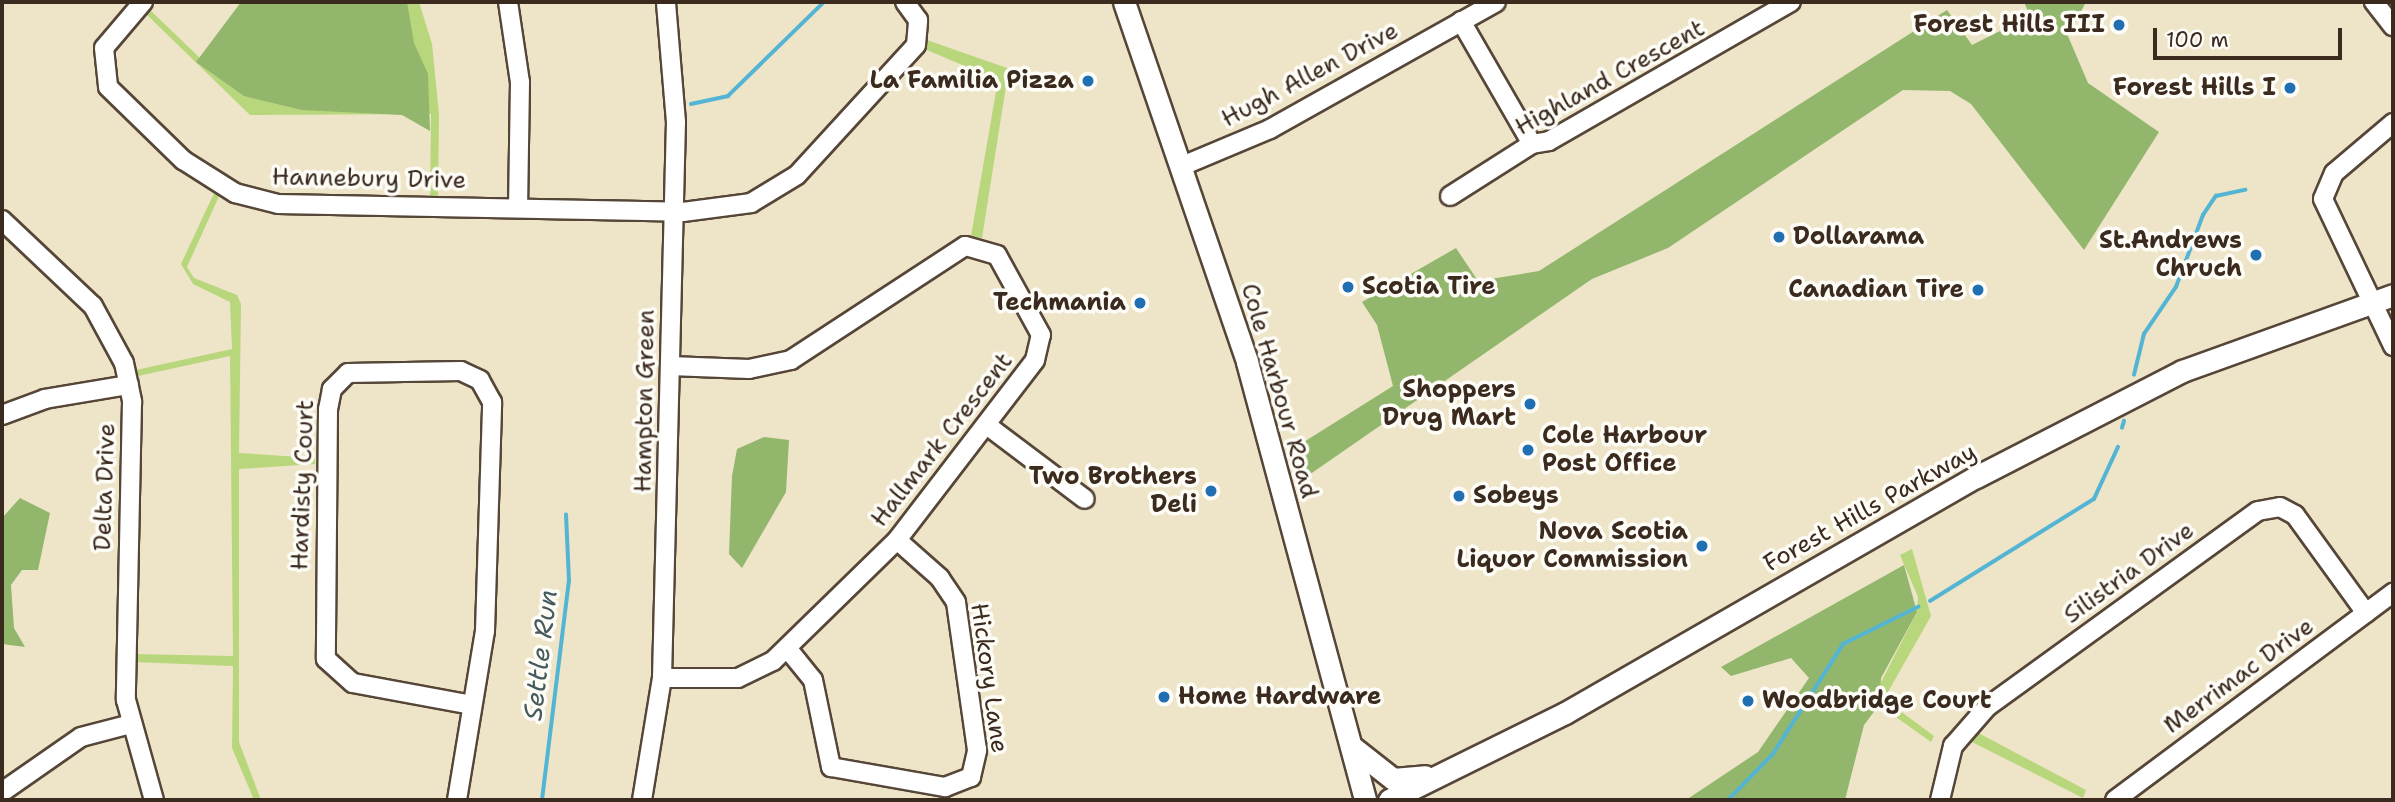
<!DOCTYPE html>
<html>
<head>
<meta charset="utf-8">
<style>
	body { margin:0 }
	#map { position:relative; width:2395px; height:802px; overflow:hidden; background:#eee5c8; font-family:"Shantell Sans",sans-serif }
	div>[style] { position:absolute }
	[style*='--x'] { left:calc(var(--x)*1px); top:calc(var(--y)*1px); width:calc(var(--w)*1px); rotate:calc(var(--a)*1deg) }
	.green>* { inset:0; background:#b8d67c }
	.forest>* { inset:0; background:#92b76c }
	.stream>* { height:3.5px; margin:-1.75px; padding:0 1.75px; transform-origin:1.75px; border-radius:1.75px; background:#54b4d3 }
	.roads { filter:drop-shadow(2px 0 #564638) drop-shadow(-2px 0 #564638) drop-shadow(0 2px #564638) drop-shadow(0 -2px #564638) }
	.minor>* { height:18px; margin:-9px; padding:0 9px; transform-origin:9px; border-radius:9px; background:#fff }
	.major>* { height:21px; margin:-10.5px; padding:0 10.5px; transform-origin:10.5px; border-radius:10.5px; background:#fff }
	.dots>* { width:19px; height:19px; translate:-50% -50%; box-sizing:border-box; border:4px solid #fdfcf7; border-radius:50% }
	span { translate:-50% -50%; white-space:nowrap; text-align:center; line-height:1.15; -webkit-text-stroke:7px #fdfcf7; paint-order:stroke }
	.poi-label { font-size:24px; color:#3b2a1e; font-weight:700 }
	.right { translate:-100% -50%; text-align:right }
	.left { translate:0 -50%; text-align:left }
	.street-label { font-size:24px; color:#3b2a1e }
	.water-label { font-size:26px; color:#445a5d; font-style:italic }
	.frame { position:absolute; inset:0; border:4px solid #3b2a1e; pointer-events:none }
	.scale { position:absolute; left:2153px; top:28px; width:189px; height:32px; box-sizing:border-box; border:4px solid #3b2a1e; border-top:0; padding-left:9px; font-size:21px; line-height:24px; white-space:nowrap; color:#3b2a1e; -webkit-text-stroke:5px #fdfcf7; paint-order:stroke }
</style>
</head>
<body>
<div id="map">
	<div class="green">
		<i style="clip-path:polygon(251px 2px,419px 2px,432px 44px,439px 114px,438px 199px,430px 198px,431px 114px,250px 115px,144px 12px,148px 8px,200px 58px)"></i>
		<i style="clip-path:polygon(924px 39px,1010px 69px,1019px 86px,1007px 80px,982px 238px,971px 236px,998px 80px,922px 48px)"></i>
		<i style="clip-path:polygon(215px 191px,220px 194px,187px 267px,194px 278px,237px 295px,241px 304px,239px 453px,315px 458px,315px 464px,239px 469px,239px 742px,261px 800px,254px 800px,232px 748px,233px 666px,134px 662px,133px 654px,233px 656px,230px 356px,138px 376px,136px 370px,232px 349px,230px 302px,193px 284px,181px 264px)"></i>
		<i style="clip-path:polygon(1912px 549px,1931px 616px,1884px 699px,1934px 736px,1931px 742px,1879px 705px,1876px 692px,1917px 612px,1918px 597px,1900px 555px)"></i>
		<i style="clip-path:polygon(1969px 728px,2086px 790px,2083px 798px,1962px 737px)"></i>
	</div>
	<div class="forest">
		<i style="clip-path:polygon(241px 2px,407px 2px,414px 43px,428px 74px,430px 131px,402px 115px,302px 110px,244px 96px,196px 62px)"></i>
		<i style="clip-path:polygon(2024px 2px,2086px 2px,2068px 36px,2088px 83px,2159px 132px,2084px 250px,1971px 104px,1950px 91px,1903px 90px,1668px 248px,1592px 279px,1306px 477px,1299px 445px,1393px 386px,1377px 325px,1362px 302px,1456px 248px,1478px 281px,1539px 271px,1947px 10px,1972px 45px,2030px 16px)"></i>
		<i style="clip-path:polygon(764px 437px,789px 440px,786px 492px,742px 568px,729px 554px,732px 476px,737px 449px)"></i>
		<i style="clip-path:polygon(20px 498px,50px 513px,38px 570px,22px 570px,11px 585px,14px 628px,25px 647px,2px 644px,2px 518px)"></i>
		<i style="clip-path:polygon(1904px 565px,1917px 612px,1881px 678px,1879px 705px,1864px 725px,1845px 800px,1686px 800px,1758px 752px,1809px 678px,1791px 658px,1731px 676px,1721px 667px)"></i>
	</div>
	<div class="stream">
		<i style="--x:691;--y:104;--w:38;--a:-12"></i>
		<i style="--x:728;--y:96;--w:134;--a:-44.4"></i>
		<i style="--x:2134;--y:375;--w:42;--a:-76.3"></i>
		<i style="--x:2144;--y:334;--w:57;--a:-55.8"></i>
		<i style="--x:2176;--y:287;--w:77;--a:-69.4"></i>
		<i style="--x:2203;--y:215;--w:23;--a:-56"></i>
		<i style="--x:2216;--y:196;--w:30;--a:-12"></i>
		<i style="--x:2122;--y:428;--w:7;--a:-74"></i>
		<i style="--x:1930;--y:601;--w:193;--a:-31.9"></i>
		<i style="--x:2094;--y:499;--w:57;--a:-65.2"></i>
		<i style="--x:542;--y:800;--w:221;--a:-83"></i>
		<i style="--x:569;--y:581;--w:66;--a:-92.6"></i>
		<i style="--x:1728;--y:800;--w:64;--a:-45.6"></i>
		<i style="--x:1773;--y:754;--w:130;--a:-57.5"></i>
		<i style="--x:1843;--y:644;--w:84;--a:-26.3"></i>
	</div>
	<div class="roads">
		<div class="minor">
			<i style="--x:143;--y:2;--w:60;--a:130.3"></i>
			<i style="--x:104;--y:48;--w:39;--a:84"></i>
			<i style="--x:108;--y:87;--w:105;--a:44.2"></i>
			<i style="--x:183;--y:160;--w:62;--a:32.4"></i>
			<i style="--x:235;--y:193;--w:44;--a:14.3"></i>
			<i style="--x:278;--y:204;--w:405;--a:1.1"></i>
			<i style="--x:683;--y:212;--w:69;--a:-7.5"></i>
			<i style="--x:751;--y:203;--w:54;--a:-31.3"></i>
			<i style="--x:797;--y:175;--w:176;--a:-47.5"></i>
			<i style="--x:916;--y:45;--w:25;--a:-85"></i>
			<i style="--x:918;--y:20;--w:22;--a:-126"></i>
			<i style="--x:508;--y:2;--w:81;--a:81.5"></i>
			<i style="--x:520;--y:82;--w:125;--a:90.9"></i>
			<i style="--x:2374;--y:2;--w:31;--a:52"></i>
			<i style="--x:1461;--y:21;--w:142;--a:60"></i>
			<i style="--x:2393;--y:123;--w:77;--a:139.7"></i>
			<i style="--x:2334;--y:173;--w:28;--a:113"></i>
			<i style="--x:2323;--y:199;--w:163;--a:64.5"></i>
			<i style="--x:1532;--y:144;--w:17;--a:-10"></i>
			<i style="--x:1549;--y:141;--w:279;--a:-29.9"></i>
			<i style="--x:1182;--y:166;--w:95;--a:-22.8"></i>
			<i style="--x:1270;--y:129;--w:259;--a:-29.3"></i>
			<i style="--x:1450;--y:196;--w:97;--a:-32.4"></i>
			<i style="--x:2;--y:220;--w:125;--a:43.4"></i>
			<i style="--x:93;--y:306;--w:65;--a:61.5"></i>
			<i style="--x:124;--y:363;--w:40;--a:78"></i>
			<i style="--x:132;--y:402;--w:298;--a:91.2"></i>
			<i style="--x:126;--y:700;--w:104;--a:74.4"></i>
			<i style="--x:2;--y:415;--w:46;--a:-20.4"></i>
			<i style="--x:45;--y:399;--w:85;--a:-9.5"></i>
			<i style="--x:988;--y:426;--w:121;--a:37"></i>
			<i style="--x:787;--y:648;--w:41;--a:50.9"></i>
			<i style="--x:813;--y:680;--w:89;--a:78.3"></i>
			<i style="--x:831;--y:767;--w:116;--a:10"></i>
			<i style="--x:945;--y:787;--w:28;--a:-21"></i>
			<i style="--x:971;--y:777;--w:28;--a:-77"></i>
			<i style="--x:977;--y:750;--w:149;--a:-98.1"></i>
			<i style="--x:956;--y:602;--w:29;--a:-124"></i>
			<i style="--x:940;--y:578;--w:57;--a:-138.5"></i>
			<i style="--x:662;--y:678;--w:76;--a:0"></i>
			<i style="--x:738;--y:678;--w:39;--a:-26"></i>
			<i style="--x:773;--y:661;--w:173;--a:-44.3"></i>
			<i style="--x:897;--y:540;--w:227;--a:-52.5"></i>
			<i style="--x:1035;--y:360;--w:26;--a:-77"></i>
			<i style="--x:1041;--y:335;--w:91;--a:-118.8"></i>
			<i style="--x:997;--y:255;--w:33;--a:-164"></i>
			<i style="--x:965;--y:246;--w:208;--a:146.8"></i>
			<i style="--x:791;--y:360;--w:43;--a:167.9"></i>
			<i style="--x:749;--y:369;--w:79;--a:-177.8"></i>
			<i style="--x:2;--y:792;--w:96;--a:-34.8"></i>
			<i style="--x:81;--y:737;--w:52;--a:-14.6"></i>
			<i style="--x:457;--y:800;--w:171;--a:-80.6"></i>
			<i style="--x:485;--y:631;--w:229;--a:-88.2"></i>
			<i style="--x:492;--y:402;--w:25;--a:-119"></i>
			<i style="--x:480;--y:380;--w:21;--a:-155"></i>
			<i style="--x:461;--y:371;--w:113;--a:179"></i>
			<i style="--x:348;--y:373;--w:23;--a:135"></i>
			<i style="--x:332;--y:389;--w:20;--a:101"></i>
			<i style="--x:328;--y:409;--w:250;--a:90.5"></i>
			<i style="--x:326;--y:659;--w:36;--a:42"></i>
			<i style="--x:353;--y:683;--w:121;--a:10.5"></i>
			<i style="--x:642;--y:800;--w:124;--a:-80.7"></i>
			<i style="--x:662;--y:678;--w:556;--a:-88.56"></i>
			<i style="--x:676;--y:122;--w:120;--a:-94.8"></i>
			<i style="--x:1940;--y:800;--w:56;--a:-76.5"></i>
			<i style="--x:1953;--y:746;--w:52;--a:-48.9"></i>
			<i style="--x:1987;--y:707;--w:334;--a:-35.9"></i>
			<i style="--x:2258;--y:511;--w:22;--a:-10"></i>
			<i style="--x:2280;--y:507;--w:17;--a:28"></i>
			<i style="--x:2295;--y:515;--w:121;--a:54.1"></i>
			<i style="--x:2115;--y:800;--w:347;--a:-36.7"></i>
		</div>
		<div class="major">
			<i style="--x:1124;--y:2;--w:380;--a:71.1"></i>
			<i style="--x:1247;--y:362;--w:454;--a:74.9"></i>
			<i style="--x:1351;--y:746;--w:53;--a:38.2"></i>
			<i style="--x:1393;--y:779;--w:32;--a:-5"></i>
			<i style="--x:1389;--y:800;--w:196;--a:-26.3"></i>
			<i style="--x:1565;--y:713;--w:474;--a:-29.9"></i>
			<i style="--x:1976;--y:477;--w:232;--a:-27.2"></i>
			<i style="--x:2182;--y:371;--w:224;--a:-19.8"></i>
		</div>
	</div>
	<div class="dots">
		<i style="left:2119px;top:25px;background:#1f6fb2"></i>
		<i style="left:1088px;top:81px;background:#1f6fb2"></i>
		<i style="left:2290px;top:88px;background:#1f6fb2"></i>
		<i style="left:1779px;top:237px;background:#1f6fb2"></i>
		<i style="left:2256px;top:255px;background:#1f6fb2"></i>
		<i style="left:1348px;top:287px;background:#1f6fb2"></i>
		<i style="left:1978px;top:290px;background:#1f6fb2"></i>
		<i style="left:1140px;top:303px;background:#1f6fb2"></i>
		<i style="left:1530px;top:404px;background:#1f6fb2"></i>
		<i style="left:1528px;top:450px;background:#1f6fb2"></i>
		<i style="left:1211px;top:491px;background:#1f6fb2"></i>
		<i style="left:1459px;top:496px;background:#1f6fb2"></i>
		<i style="left:1702px;top:546px;background:#1f6fb2"></i>
		<i style="left:1164px;top:697px;background:#1f6fb2"></i>
		<i style="left:1748px;top:701px;background:#1f6fb2"></i>
	</div>
	<div class="poi-label">
		<span class="right" style="left:2105px;top:25px">Forest Hills III</span>
		<span class="right" style="left:1074px;top:81px">La Familia Pizza</span>
		<span class="right" style="left:2276px;top:88px">Forest Hills I</span>
		<span class="left" style="left:1793px;top:237px">Dollarama</span>
		<span class="right" style="left:2242px;top:255px">St.Andrews<br>Chruch</span>
		<span class="left" style="left:1362px;top:287px">Scotia Tire</span>
		<span class="right" style="left:1964px;top:290px">Canadian Tire</span>
		<span class="right" style="left:1126px;top:303px">Techmania</span>
		<span class="right" style="left:1516px;top:404px">Shoppers<br>Drug Mart</span>
		<span class="left" style="left:1542px;top:450px">Cole Harbour<br>Post Office</span>
		<span class="right" style="left:1197px;top:491px">Two Brothers<br>Deli</span>
		<span class="left" style="left:1473px;top:496px">Sobeys</span>
		<span class="right" style="left:1688px;top:546px">Nova Scotia<br>Liquor Commission</span>
		<span class="left" style="left:1178px;top:697px">Home Hardware</span>
		<span class="left" style="left:1762px;top:701px">Woodbridge Court</span>
	</div>
	<div class="street-label">
		<span style="left:1310px;top:75px;rotate:-28deg">Hugh Allen Drive</span>
		<span style="left:1610px;top:78px;rotate:-29deg">Highland Crescent</span>
		<span style="left:369px;top:179px;rotate:1deg">Hannebury Drive</span>
		<span style="left:1279px;top:391px;rotate:74deg">Cole Harbour Road</span>
		<span style="left:645px;top:401px;rotate:-89deg">Hampton Green</span>
		<span style="left:942px;top:440px;rotate:-52deg">Hallmark Crescent</span>
		<span style="left:303px;top:485px;rotate:-88deg">Hardisty Court</span>
		<span style="left:105px;top:487px;rotate:-88deg">Delta Drive</span>
		<span style="left:1870px;top:508px;rotate:-29deg">Forest Hills Parkway</span>
		<span style="left:2129px;top:573px;rotate:-36deg">Silistria Drive</span>
		<span style="left:2239px;top:676px;rotate:-36deg">Merrimac Drive</span>
		<span style="left:989px;top:678px;rotate:82deg">Hickory Lane</span>
	</div>
	<div class="water-label">
		<span style="left:540px;top:655px;rotate:-83deg">Settle Run</span>
	</div>
	<div class="frame"></div>
	<div class="scale">100 m</div>
</div>
</body>
</html>
